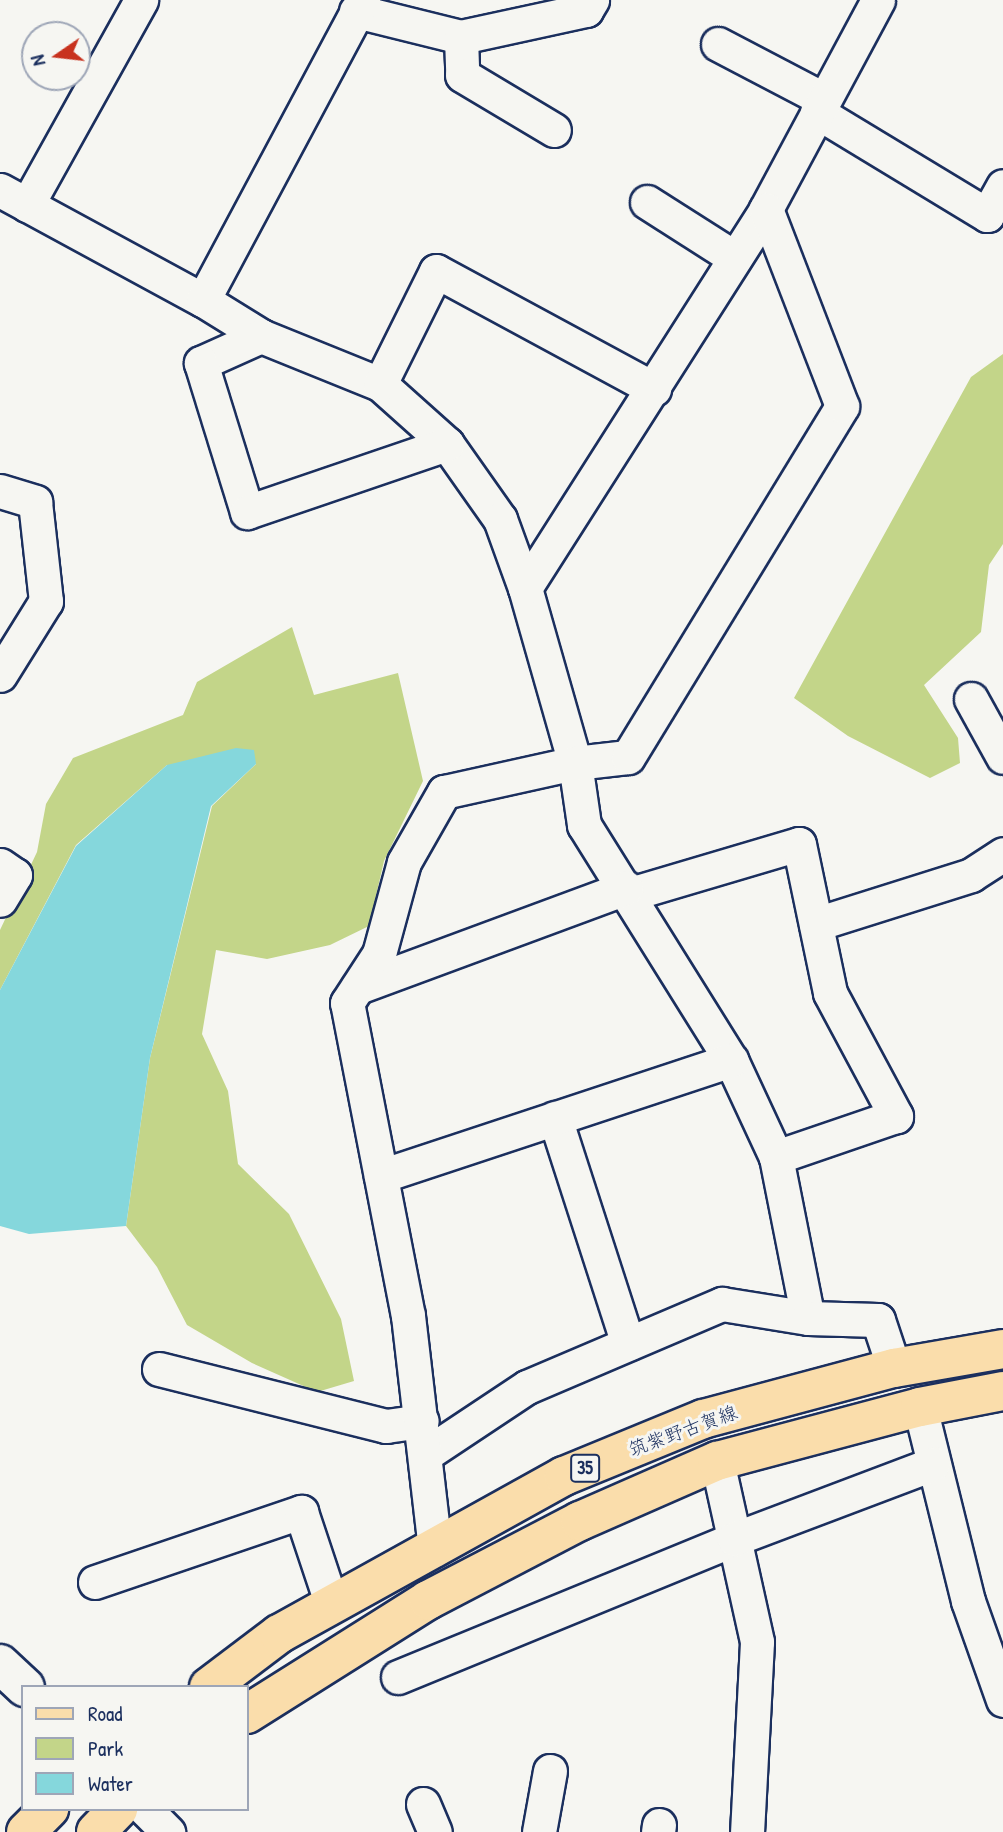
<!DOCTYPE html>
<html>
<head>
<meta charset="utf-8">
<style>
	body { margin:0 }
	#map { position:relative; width:1003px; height:1832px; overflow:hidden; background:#f6f6f2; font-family:"Patrick Hand","Klee One",sans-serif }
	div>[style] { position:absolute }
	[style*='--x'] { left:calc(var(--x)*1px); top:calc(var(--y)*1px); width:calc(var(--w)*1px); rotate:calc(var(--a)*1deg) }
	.green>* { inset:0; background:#c3d589 }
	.water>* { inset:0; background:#85d7dc }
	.roads { filter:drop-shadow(2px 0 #1b2f5e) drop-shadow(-2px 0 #1b2f5e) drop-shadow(0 2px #1b2f5e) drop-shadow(0 -2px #1b2f5e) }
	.street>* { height:33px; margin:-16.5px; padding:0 16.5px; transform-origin:16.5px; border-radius:16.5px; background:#f6f6f2 }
	.secondary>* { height:38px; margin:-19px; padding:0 19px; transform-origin:19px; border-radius:19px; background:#f6f6f2 }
	.primary>* { height:38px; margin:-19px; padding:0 19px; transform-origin:19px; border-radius:19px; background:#faddab }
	span { translate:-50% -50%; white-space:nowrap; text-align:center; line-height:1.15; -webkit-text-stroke:6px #f6f6f2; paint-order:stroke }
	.shield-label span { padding:2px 5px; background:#f6f6f2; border:2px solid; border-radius:5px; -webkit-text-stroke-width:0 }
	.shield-label { font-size:18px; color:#1b2f5e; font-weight:700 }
	.street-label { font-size:19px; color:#1b2f5e }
	.legend { position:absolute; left:21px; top:1685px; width:228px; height:126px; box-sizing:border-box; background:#f6f6f2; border:2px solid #9ea6b7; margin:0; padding:9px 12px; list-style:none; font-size:21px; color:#1b2f5e }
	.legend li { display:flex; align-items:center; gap:14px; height:35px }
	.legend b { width:35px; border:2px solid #9ea6b7 }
	.north { position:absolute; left:21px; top:21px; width:70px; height:70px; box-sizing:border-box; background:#f6f6f2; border:2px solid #9ea6b7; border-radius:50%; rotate:256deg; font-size:19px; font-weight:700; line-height:28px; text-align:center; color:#1b2f5e }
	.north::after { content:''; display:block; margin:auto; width:24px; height:32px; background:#c8321e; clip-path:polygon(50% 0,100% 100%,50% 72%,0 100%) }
</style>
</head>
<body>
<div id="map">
	<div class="green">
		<i style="clip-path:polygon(1003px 354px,1003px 544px,989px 565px,981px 632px,924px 685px,958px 738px,960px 763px,930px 778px,848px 736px,794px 698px,971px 377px)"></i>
		<i style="clip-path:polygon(292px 627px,314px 695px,398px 673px,423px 781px,384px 861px,369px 926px,330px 945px,267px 959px,216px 950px,202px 1034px,228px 1091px,238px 1164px,289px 1214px,341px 1319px,354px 1381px,317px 1392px,252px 1363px,187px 1325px,157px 1267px,126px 1226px,150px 1058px,212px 806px,256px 764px,167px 765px,76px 845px,0 990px,0 930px,37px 852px,46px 804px,73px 758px,183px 715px,197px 682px)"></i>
	</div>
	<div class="water">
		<i style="clip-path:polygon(236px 748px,254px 750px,256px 764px,211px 806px,150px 1058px,126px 1226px,29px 1234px,0 1226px,0 990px,76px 846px,167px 765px)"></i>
	</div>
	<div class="roads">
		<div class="street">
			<i style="--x:356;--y:11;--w:108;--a:13.9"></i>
			<i style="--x:461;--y:37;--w:128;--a:-12.2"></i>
			<i style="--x:586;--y:10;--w:12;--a:-59"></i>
			<i style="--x:461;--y:37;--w:38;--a:88"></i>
			<i style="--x:462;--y:75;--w:107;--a:30.9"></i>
			<i style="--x:718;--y:44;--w:119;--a:27.6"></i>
			<i style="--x:817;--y:112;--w:199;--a:31.2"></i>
			<i style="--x:987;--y:215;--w:33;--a:-61"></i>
			<i style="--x:0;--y:190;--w:231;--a:28.5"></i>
			<i style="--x:203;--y:300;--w:68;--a:31.8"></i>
			<i style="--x:261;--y:336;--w:128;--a:22"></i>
			<i style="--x:380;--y:384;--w:90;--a:41.8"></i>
			<i style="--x:447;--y:444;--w:92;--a:54.8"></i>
			<i style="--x:500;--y:519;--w:73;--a:70.1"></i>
			<i style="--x:525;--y:588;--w:182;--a:74.1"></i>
			<i style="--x:575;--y:763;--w:63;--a:81.7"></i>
			<i style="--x:584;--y:825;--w:277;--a:58"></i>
			<i style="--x:731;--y:1060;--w:107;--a:65.1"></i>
			<i style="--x:776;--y:1157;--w:164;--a:78.8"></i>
			<i style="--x:647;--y:202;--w:104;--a:32.5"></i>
			<i style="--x:27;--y:205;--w:235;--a:-60.9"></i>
			<i style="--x:203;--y:300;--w:340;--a:-61.9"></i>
			<i style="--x:261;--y:336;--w:66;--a:155.8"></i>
			<i style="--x:201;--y:363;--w:156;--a:72.8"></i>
			<i style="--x:247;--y:512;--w:211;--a:-18.8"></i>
			<i style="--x:380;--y:384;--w:126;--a:-63.6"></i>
			<i style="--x:436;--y:271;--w:248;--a:28.4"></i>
			<i style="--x:0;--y:491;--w:37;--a:17"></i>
			<i style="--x:35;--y:502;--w:100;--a:83.7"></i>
			<i style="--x:46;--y:601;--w:87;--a:121.9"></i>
			<i style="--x:525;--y:588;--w:449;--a:-57.5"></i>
			<i style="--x:766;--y:209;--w:237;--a:-61.8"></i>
			<i style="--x:971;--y:699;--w:66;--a:61.1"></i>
			<i style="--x:0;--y:865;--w:18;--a:34"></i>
			<i style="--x:15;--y:875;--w:29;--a:121"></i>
			<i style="--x:630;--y:894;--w:176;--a:-16.5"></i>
			<i style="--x:799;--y:844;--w:152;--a:78.2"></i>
			<i style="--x:830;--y:993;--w:140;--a:61.8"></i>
			<i style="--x:896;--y:1116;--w:127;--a:161.1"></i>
			<i style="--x:816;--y:924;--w:163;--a:-17.5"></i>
			<i style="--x:971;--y:875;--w:38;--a:-33"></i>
			<i style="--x:358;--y:987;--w:286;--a:-20.3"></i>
			<i style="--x:555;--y:1118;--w:237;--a:72.1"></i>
			<i style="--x:381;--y:1176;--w:369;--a:-18.3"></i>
			<i style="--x:159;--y:1369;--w:234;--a:14.1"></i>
			<i style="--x:386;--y:1426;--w:36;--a:-8"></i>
			<i style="--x:920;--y:1407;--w:200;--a:76.1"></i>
			<i style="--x:968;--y:1601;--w:105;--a:70.5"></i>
			<i style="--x:426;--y:1454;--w:121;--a:-33.6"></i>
			<i style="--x:527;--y:1387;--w:212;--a:-23.1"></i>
			<i style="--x:722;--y:1304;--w:87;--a:9.2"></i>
			<i style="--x:808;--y:1318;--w:70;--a:1.6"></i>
			<i style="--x:878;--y:1320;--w:51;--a:71.6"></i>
			<i style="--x:717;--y:1461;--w:185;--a:77.5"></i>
			<i style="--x:757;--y:1642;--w:190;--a:93"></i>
			<i style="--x:435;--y:1549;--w:235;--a:-96.6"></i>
			<i style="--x:408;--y:1316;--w:319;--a:-101"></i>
			<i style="--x:347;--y:1003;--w:59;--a:-56.9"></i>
			<i style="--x:379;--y:954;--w:95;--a:-74.8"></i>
			<i style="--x:404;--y:862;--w:81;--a:-60.3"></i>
			<i style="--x:444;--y:792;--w:134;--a:-12.5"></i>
			<i style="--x:575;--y:763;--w:53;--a:-6.5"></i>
			<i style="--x:628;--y:757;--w:411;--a:-58.6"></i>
			<i style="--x:842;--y:406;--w:211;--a:-111.1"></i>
			<i style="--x:95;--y:1582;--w:218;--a:-18.8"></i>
			<i style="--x:301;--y:1512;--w:98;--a:71.6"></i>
			<i style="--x:398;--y:1677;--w:363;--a:-22.3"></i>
			<i style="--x:734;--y:1539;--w:213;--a:-20.7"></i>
			<i style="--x:423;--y:1804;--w:30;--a:67"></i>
			<i style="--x:145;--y:1809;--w:33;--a:45"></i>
			<i style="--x:539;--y:1832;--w:62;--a:-79.8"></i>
			<i style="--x:658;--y:1832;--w:7;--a:-82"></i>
		</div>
		<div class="secondary">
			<i style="--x:0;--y:1664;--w:34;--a:43"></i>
		</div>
		<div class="primary">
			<i style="--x:209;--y:1687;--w:88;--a:-37.1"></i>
			<i style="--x:279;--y:1634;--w:326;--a:-29"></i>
			<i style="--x:564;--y:1476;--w:150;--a:-22.3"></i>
			<i style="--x:703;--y:1419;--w:198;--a:-15"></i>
			<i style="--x:894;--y:1368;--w:111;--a:-9.9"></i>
			<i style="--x:247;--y:1714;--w:214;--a:-32.2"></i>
			<i style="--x:428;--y:1600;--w:171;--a:-27.5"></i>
			<i style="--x:580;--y:1521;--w:150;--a:-23.7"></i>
			<i style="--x:717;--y:1461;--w:210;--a:-14.9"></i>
			<i style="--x:920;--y:1407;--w:85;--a:-10.9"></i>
			<i style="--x:26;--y:1832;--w:33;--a:-45"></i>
			<i style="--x:96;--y:1832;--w:32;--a:-46"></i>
		</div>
	</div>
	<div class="shield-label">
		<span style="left:585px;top:1468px">35</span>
	</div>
	<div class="street-label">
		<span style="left:683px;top:1431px;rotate:-20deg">筑紫野古賀線</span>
	</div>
	<ul class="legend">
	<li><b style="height:9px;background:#faddab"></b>Road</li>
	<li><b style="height:19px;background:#c3d589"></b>Park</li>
	<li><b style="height:19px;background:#85d7dc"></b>Water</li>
	</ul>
	<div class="north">N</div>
</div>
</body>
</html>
